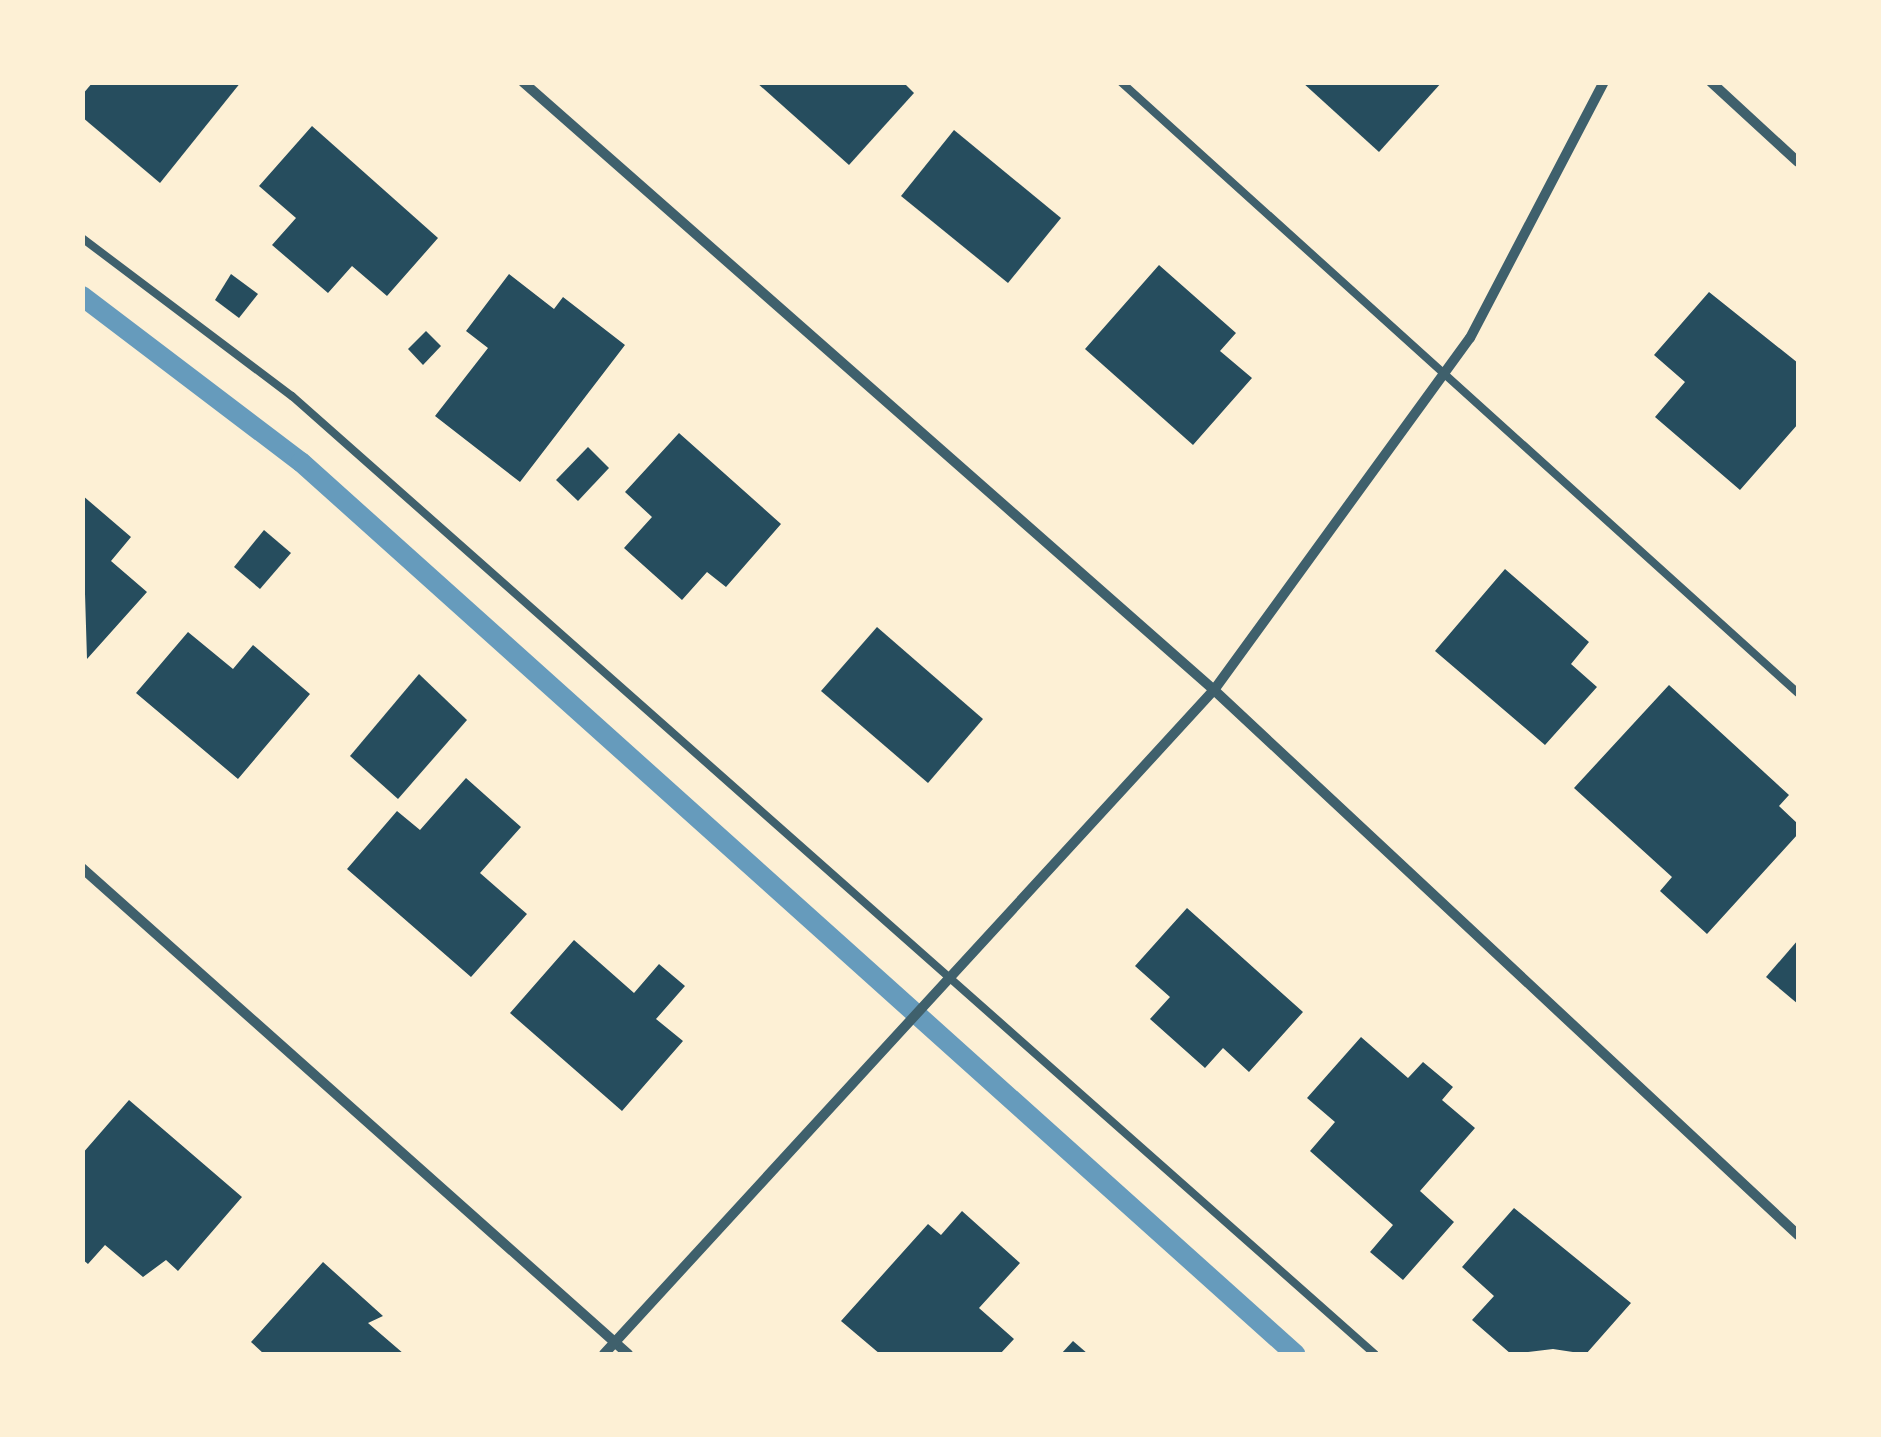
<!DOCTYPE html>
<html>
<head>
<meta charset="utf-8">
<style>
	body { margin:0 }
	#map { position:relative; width:1881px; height:1437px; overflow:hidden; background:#fdf0d5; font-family:Roboto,sans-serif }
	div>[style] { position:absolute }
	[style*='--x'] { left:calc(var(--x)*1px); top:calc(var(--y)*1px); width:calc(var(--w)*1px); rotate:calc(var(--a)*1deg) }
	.stream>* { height:20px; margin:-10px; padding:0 10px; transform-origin:10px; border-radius:10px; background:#669bbc }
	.building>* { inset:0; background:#264d5e }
	.service>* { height:8px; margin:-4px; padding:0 4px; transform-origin:4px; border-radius:4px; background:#3f606c }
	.minor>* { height:10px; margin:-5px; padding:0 5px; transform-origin:5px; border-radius:5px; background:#3f606c }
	span { translate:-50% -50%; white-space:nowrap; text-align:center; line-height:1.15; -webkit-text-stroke:8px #fdf0d5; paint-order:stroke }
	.frame { position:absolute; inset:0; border:85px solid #fdf0d5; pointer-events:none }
</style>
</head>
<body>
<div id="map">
	<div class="stream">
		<i style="--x:82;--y:296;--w:275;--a:37.2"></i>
		<i style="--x:301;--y:462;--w:1336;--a:41.9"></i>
	</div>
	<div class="building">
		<i style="clip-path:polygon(93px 82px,241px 82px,160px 183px,82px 117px,82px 95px)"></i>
		<i style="clip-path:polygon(756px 82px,903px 82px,914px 93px,849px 165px)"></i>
		<i style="clip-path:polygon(1302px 82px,1442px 82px,1379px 152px)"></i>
		<i style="clip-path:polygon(312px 126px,438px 238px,387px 296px,352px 266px,328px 293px,272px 245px,296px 218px,259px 186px)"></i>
		<i style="clip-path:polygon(954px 130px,1061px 218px,1008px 283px,901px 196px)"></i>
		<i style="clip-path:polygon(1159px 265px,1236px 333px,1220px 351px,1252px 378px,1193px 445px,1085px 349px)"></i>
		<i style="clip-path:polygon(231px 274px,258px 294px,239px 318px,215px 300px)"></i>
		<i style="clip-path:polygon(509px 274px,554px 309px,563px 297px,625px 345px,520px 482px,435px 416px,488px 348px,466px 331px)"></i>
		<i style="clip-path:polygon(1709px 292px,1798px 363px,1798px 424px,1740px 490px,1655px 417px,1685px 382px,1654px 355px)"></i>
		<i style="clip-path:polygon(426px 331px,441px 346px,423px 365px,408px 349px)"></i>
		<i style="clip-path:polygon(679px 433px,781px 524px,726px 587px,707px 572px,682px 600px,624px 548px,652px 517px,625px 492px)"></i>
		<i style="clip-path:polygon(588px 447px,609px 468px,578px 501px,556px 480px)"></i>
		<i style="clip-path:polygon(82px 495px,131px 537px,111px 561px,147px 592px,87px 659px)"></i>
		<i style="clip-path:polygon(264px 530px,291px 553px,260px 589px,234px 567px)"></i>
		<i style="clip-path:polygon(1505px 569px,1589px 642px,1571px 664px,1597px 687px,1545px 745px,1435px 651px)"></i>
		<i style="clip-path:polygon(877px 627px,983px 719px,928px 783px,821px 691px)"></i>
		<i style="clip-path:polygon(188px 632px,233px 669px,253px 645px,310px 694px,238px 779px,136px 693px)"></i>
		<i style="clip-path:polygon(419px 674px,467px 720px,398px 799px,350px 756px)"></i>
		<i style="clip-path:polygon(1669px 685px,1789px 795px,1779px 806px,1798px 824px,1798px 834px,1707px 934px,1660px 891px,1672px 877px,1574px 788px)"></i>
		<i style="clip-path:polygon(466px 778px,521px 827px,480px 873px,527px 914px,471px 977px,347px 869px,397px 811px,420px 830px)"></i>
		<i style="clip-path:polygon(1187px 908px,1303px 1012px,1249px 1072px,1223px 1048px,1205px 1068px,1150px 1019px,1170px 997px,1135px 966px)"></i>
		<i style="clip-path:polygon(574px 940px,634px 993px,659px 964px,685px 986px,656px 1019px,683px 1041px,622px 1111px,510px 1013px)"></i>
		<i style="clip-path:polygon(1798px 940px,1798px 1004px,1766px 977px)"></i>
		<i style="clip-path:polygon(1361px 1037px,1408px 1078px,1423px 1062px,1453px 1087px,1442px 1100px,1475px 1128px,1420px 1191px,1454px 1222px,1403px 1280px,1370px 1252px,1393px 1225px,1310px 1151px,1335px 1122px,1307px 1098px)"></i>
		<i style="clip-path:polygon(129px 1100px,242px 1197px,178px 1271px,166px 1260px,143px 1277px,105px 1245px,88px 1264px,82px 1259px,82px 1154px)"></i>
		<i style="clip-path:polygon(1514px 1208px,1631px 1303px,1586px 1354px,1553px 1349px,1511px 1354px,1472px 1320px,1494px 1296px,1462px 1267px)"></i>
		<i style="clip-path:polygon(962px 1211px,1020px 1263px,979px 1308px,1014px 1339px,1000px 1354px,880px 1354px,841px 1321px,928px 1224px,941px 1235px)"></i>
		<i style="clip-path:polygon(323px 1262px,383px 1316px,368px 1323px,404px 1354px,264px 1354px,251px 1342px)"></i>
		<i style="clip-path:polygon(1073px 1341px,1088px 1354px,1061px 1354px)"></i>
	</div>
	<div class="service">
		<i style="--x:1121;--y:82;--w:912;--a:42.07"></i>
		<i style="--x:82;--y:238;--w:263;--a:37"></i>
		<i style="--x:292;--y:396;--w:1446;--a:41.5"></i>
	</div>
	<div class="minor">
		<i style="--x:523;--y:82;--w:920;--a:41.34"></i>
		<i style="--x:1214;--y:690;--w:799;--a:43.02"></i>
		<i style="--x:1711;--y:82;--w:118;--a:42.6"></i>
		<i style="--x:82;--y:868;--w:731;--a:41.67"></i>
		<i style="--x:604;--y:1354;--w:902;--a:-47.43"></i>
		<i style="--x:1214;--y:690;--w:435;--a:-54"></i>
		<i style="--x:1470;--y:338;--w:289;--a:-62.4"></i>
	</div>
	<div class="frame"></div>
</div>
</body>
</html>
